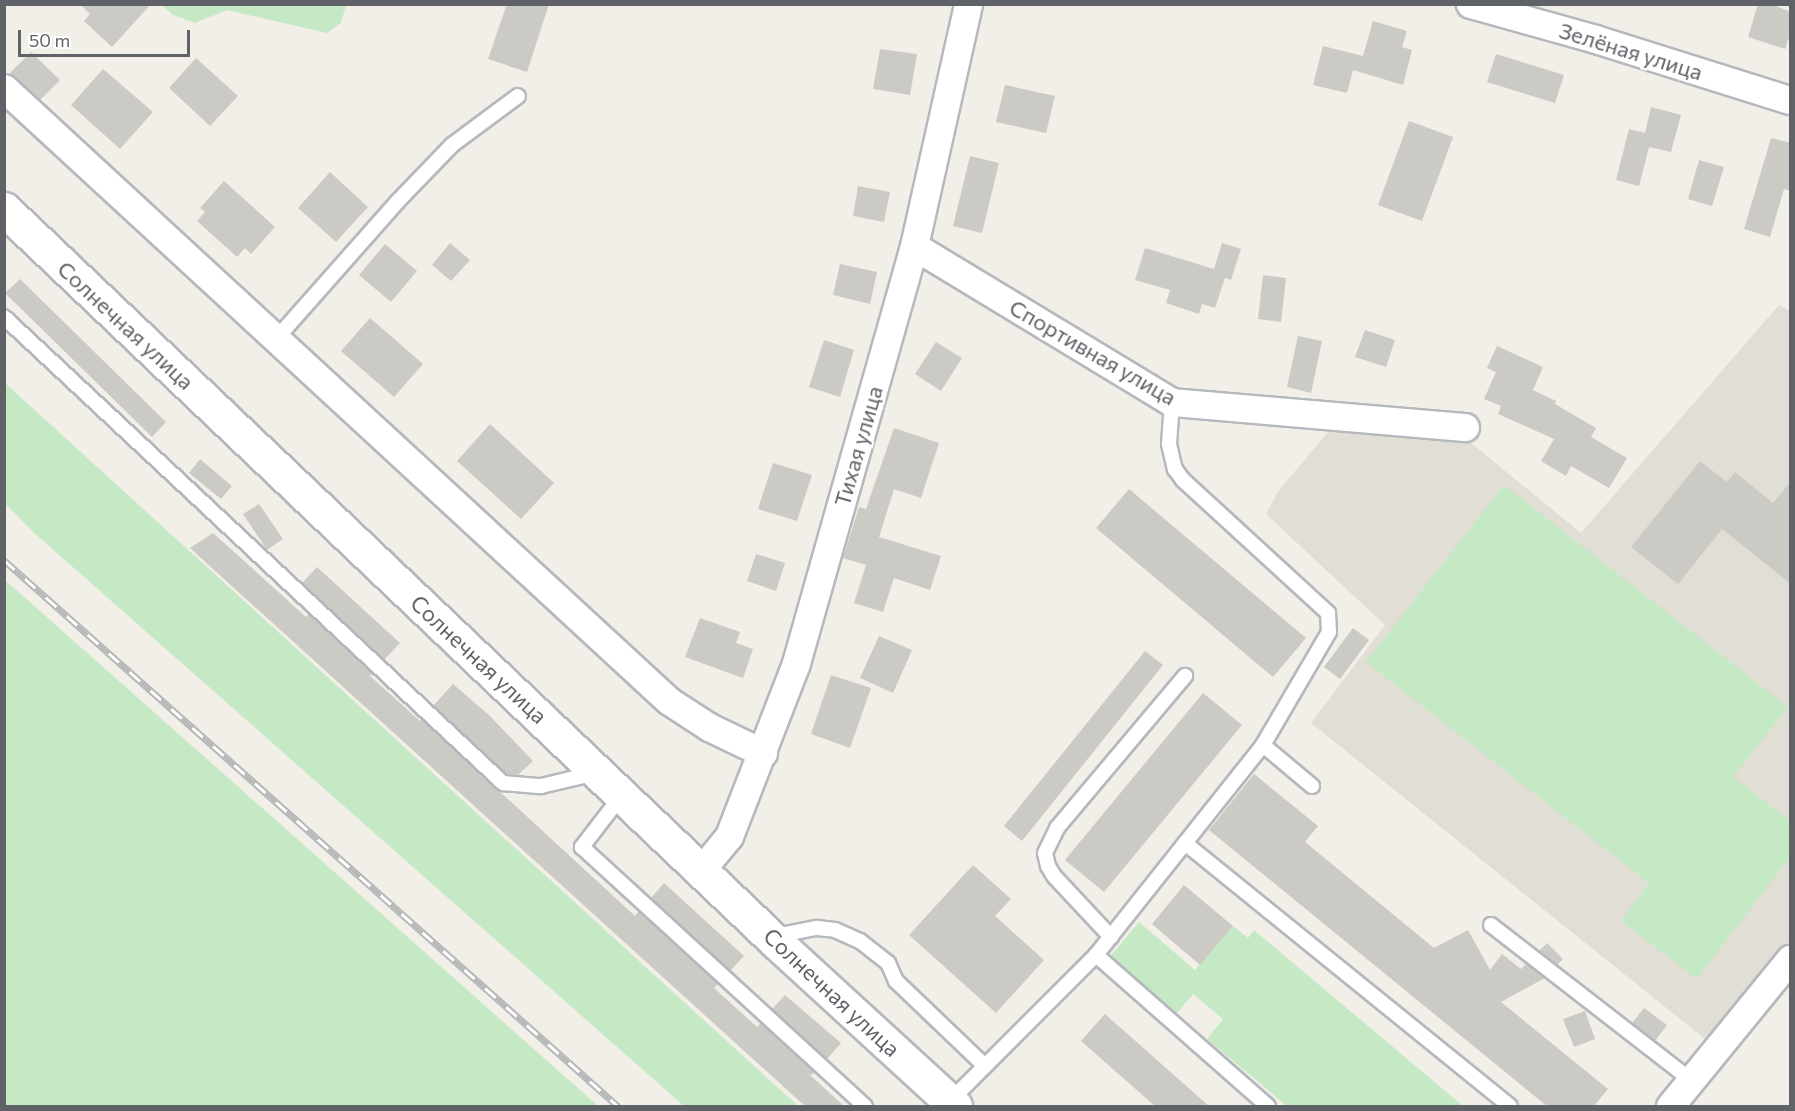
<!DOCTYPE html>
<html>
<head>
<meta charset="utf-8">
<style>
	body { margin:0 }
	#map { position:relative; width:1795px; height:1111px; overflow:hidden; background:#f1efe8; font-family:Commissioner,sans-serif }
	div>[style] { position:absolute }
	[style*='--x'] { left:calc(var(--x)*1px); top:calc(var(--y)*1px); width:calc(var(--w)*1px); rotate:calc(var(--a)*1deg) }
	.education>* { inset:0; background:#e1ded6 }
	.green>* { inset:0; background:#c5e8c5 }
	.building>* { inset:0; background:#cccac5 }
	.roads { filter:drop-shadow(2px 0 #b5b8bc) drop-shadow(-2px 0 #b5b8bc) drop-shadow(0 2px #b5b8bc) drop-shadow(0 -2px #b5b8bc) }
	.service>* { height:14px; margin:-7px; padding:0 7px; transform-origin:7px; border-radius:7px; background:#fff }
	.minor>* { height:27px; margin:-13.5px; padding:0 13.5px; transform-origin:13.5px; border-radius:13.5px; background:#fff }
	.tertiary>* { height:33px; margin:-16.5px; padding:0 16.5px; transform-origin:16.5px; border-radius:16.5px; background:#fff }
	.rail>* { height:7px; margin-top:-3.5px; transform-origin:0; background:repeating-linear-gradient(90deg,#fff 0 14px,#b6b7b8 0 28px); box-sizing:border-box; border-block:2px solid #b6b7b8 }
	span { translate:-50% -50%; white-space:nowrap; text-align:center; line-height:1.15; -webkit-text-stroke:4.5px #fff; paint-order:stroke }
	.street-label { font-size:22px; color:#5f6368 }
	.frame { position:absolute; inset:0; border:6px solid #5f6368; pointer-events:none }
	.scale { position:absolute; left:18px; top:30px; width:172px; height:27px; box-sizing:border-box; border:3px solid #5f6368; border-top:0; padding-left:8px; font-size:18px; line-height:21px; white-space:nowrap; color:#5f6368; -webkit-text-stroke:4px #fff; paint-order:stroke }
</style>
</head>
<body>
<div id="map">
	<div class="education">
		<i style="clip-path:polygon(1779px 305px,1790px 311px,1790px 941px,1710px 1043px,1311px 723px,1385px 625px,1266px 514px,1279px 490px,1329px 431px,1471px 443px,1581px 533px)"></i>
	</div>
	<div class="green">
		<i style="clip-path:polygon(162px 5px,346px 5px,341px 23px,327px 33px,227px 10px,195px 23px,173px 15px)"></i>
		<i style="clip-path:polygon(5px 383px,798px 1106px,684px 1106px,32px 531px,5px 503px)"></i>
		<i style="clip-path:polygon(1504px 485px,1788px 707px,1733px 777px,1790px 821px,1790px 857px,1697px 979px,1621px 921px,1649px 883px,1366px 662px)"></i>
		<i style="clip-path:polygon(5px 580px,598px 1106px,5px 1106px)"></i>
		<i style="clip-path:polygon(1139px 922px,1195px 970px,1233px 926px,1248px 938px,1254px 930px,1463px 1106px,1287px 1106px,1207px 1039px,1223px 1019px,1193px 994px,1177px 1013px,1110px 957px)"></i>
	</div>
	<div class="building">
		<i style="clip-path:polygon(80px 4px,151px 4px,112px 47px,84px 21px,90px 14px)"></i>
		<i style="clip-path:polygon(507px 4px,549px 4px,527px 72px,488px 59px)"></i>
		<i style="clip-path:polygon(1758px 4px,1770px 4px,1791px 12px,1791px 32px,1785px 49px,1748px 37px)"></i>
		<i style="clip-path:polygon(1373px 21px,1407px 31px,1402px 47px,1412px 50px,1403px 85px,1353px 70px,1347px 93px,1313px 85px,1323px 46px,1363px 56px)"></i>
		<i style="clip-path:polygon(880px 49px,917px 54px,910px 95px,873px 89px)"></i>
		<i style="clip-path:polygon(31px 52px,60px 80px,40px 100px,10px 73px)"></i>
		<i style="clip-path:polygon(1496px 54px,1564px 75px,1555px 103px,1487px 82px)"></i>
		<i style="clip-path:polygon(196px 58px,238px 96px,210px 126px,169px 88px)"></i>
		<i style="clip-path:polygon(103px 69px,153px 112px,120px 149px,71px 105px)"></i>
		<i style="clip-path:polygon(1005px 85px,1055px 96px,1046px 133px,996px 122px)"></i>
		<i style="clip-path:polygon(1651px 107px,1681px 115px,1671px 152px,1649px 147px,1639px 186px,1616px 180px,1629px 129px,1645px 133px)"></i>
		<i style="clip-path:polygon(1409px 121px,1453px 137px,1422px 221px,1378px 205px)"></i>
		<i style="clip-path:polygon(1771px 138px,1791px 143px,1791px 191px,1784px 189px,1770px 237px,1744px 229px)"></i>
		<i style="clip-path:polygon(970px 156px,999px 163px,982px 233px,953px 226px)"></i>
		<i style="clip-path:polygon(1699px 160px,1724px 167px,1712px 206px,1688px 199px)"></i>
		<i style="clip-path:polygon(330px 172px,368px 207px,336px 242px,298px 208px)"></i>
		<i style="clip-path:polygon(224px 181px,275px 227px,251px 254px,245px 248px,237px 257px,197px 221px,205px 212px,200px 208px)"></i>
		<i style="clip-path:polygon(858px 186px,890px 192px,884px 222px,853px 216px)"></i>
		<i style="clip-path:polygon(450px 243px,470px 260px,451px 281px,432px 265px)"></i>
		<i style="clip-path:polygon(1222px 243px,1241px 249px,1231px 280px,1225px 278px,1215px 308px,1202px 304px,1199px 314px,1166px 303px,1170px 290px,1135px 280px,1145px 248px,1214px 269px)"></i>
		<i style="clip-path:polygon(385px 244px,417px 271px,391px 302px,359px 275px)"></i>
		<i style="clip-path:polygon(840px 264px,877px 272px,870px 304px,833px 295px)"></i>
		<i style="clip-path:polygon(1263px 275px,1286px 278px,1281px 322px,1258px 319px)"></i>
		<i style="clip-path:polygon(20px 279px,166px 422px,152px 437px,5px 293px)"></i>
		<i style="clip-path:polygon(370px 318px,423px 364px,394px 397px,341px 351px)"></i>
		<i style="clip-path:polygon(1365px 330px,1395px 340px,1386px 367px,1355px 357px)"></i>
		<i style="clip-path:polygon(1298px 336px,1322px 341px,1311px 393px,1287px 387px)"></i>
		<i style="clip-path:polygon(824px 340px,854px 350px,840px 397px,809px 387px)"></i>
		<i style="clip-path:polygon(936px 342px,962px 358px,941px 391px,915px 374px)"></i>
		<i style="clip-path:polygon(1497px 346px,1543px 367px,1533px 390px,1556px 401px,1555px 404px,1596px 428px,1591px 437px,1627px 458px,1609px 488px,1571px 466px,1566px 476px,1541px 461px,1554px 439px,1498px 414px,1501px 406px,1484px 399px,1496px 372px,1487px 368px)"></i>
		<i style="clip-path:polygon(490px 424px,554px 483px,521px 519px,457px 461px)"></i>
		<i style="clip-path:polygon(894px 428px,939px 443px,921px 498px,894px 489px,879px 537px,941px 556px,930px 590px,894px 578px,883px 612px,854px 603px,866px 565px,843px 558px,859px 507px,866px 509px)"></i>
		<i style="clip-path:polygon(200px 459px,232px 486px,221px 499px,189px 473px)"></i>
		<i style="clip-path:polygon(1700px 461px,1727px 482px,1735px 472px,1773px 503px,1791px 481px,1791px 584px,1722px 529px,1678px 584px,1631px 547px)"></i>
		<i style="clip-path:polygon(773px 463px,812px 475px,797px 521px,758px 509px)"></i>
		<i style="clip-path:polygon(1129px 489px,1306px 638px,1273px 677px,1096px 528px)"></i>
		<i style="clip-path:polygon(259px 504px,283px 539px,267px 550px,243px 514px)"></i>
		<i style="clip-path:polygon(213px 533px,306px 617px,309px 614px,372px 673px,370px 676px,420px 721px,421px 719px,635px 916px,639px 911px,718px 984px,714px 988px,757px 1027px,761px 1023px,815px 1073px,810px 1075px,845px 1107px,806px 1107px,190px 548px)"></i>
		<i style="clip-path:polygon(756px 554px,785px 563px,776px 591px,747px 581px)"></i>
		<i style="clip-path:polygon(317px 567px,400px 643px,384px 660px,302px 583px)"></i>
		<i style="clip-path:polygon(700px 618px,740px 632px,736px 643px,753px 649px,743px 678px,685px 657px)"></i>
		<i style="clip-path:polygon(1353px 628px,1369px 640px,1340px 679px,1324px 667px)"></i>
		<i style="clip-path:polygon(879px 636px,912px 650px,893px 693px,860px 678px)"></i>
		<i style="clip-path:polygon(1145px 651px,1163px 665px,1022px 841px,1004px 826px)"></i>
		<i style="clip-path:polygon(831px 675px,871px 688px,850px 748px,811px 734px)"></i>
		<i style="clip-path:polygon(453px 684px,490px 716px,533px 761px,518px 775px,507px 774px,433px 706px)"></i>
		<i style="clip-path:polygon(1203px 693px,1242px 725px,1104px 892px,1065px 860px)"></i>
		<i style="clip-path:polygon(1254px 774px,1318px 826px,1305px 842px,1434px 948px,1468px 930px,1490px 970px,1502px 954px,1521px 969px,1526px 964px,1545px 978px,1501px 1002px,1608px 1089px,1593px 1107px,1548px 1107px,1209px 830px)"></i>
		<i style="clip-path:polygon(973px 865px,1011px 899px,995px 916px,1044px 960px,996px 1013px,909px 935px)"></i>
		<i style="clip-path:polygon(664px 883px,744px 956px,730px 971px,651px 898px)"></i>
		<i style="clip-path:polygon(1184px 885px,1233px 926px,1200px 965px,1152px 924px)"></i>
		<i style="clip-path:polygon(1547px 943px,1563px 959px,1557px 965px,1539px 951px)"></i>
		<i style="clip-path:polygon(785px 995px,841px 1043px,827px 1059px,772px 1009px)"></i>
		<i style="clip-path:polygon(1644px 1008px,1667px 1025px,1655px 1041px,1632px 1023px)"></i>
		<i style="clip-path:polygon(1585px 1011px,1595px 1039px,1574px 1047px,1563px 1019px)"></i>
		<i style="clip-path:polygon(1105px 1014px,1210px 1107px,1156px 1107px,1081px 1041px)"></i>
	</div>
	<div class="roads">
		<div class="service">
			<i style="--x:4;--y:317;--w:683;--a:43.04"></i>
			<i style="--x:503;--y:783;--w:38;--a:5"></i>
			<i style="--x:541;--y:786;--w:57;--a:-13.3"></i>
			<i style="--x:276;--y:339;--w:184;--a:-48.5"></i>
			<i style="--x:398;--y:201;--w:78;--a:-46"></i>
			<i style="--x:452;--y:145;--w:82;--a:-36.6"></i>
			<i style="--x:1172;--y:402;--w:42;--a:94.1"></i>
			<i style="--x:1169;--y:444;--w:26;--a:77"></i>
			<i style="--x:1175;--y:469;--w:14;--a:54"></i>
			<i style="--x:1183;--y:480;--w:197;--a:42.5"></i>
			<i style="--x:1328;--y:613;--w:19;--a:87"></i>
			<i style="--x:1329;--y:632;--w:131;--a:120.3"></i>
			<i style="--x:622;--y:795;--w:66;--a:127.6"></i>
			<i style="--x:582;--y:847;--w:384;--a:42.5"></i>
			<i style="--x:1185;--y:843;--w:418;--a:39"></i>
			<i style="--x:1491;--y:925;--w:253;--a:37.8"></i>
			<i style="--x:1111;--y:937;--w:83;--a:-133.1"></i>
			<i style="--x:1054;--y:876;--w:12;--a:-121"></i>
			<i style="--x:1048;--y:866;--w:13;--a:-103"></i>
			<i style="--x:1045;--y:853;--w:28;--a:-64"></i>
			<i style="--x:1057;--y:828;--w:199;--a:-49.9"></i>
			<i style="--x:776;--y:942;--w:12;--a:-42"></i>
			<i style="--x:785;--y:934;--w:33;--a:-11"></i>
			<i style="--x:817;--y:928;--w:18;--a:6"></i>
			<i style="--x:835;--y:930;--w:27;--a:24"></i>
			<i style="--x:860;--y:941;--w:36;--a:38"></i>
			<i style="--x:888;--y:963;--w:20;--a:66"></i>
			<i style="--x:896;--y:981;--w:123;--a:43.7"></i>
			<i style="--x:1096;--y:955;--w:229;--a:41.3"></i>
			<i style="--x:950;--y:1101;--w:206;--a:-45"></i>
			<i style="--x:1096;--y:955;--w:268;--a:-51.5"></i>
			<i style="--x:1263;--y:745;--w:64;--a:39.9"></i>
		</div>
		<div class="minor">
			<i style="--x:1470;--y:4;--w:130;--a:15.6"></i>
			<i style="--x:1595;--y:39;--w:204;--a:17.4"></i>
			<i style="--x:4;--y:88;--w:904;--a:42.67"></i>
			<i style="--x:669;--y:701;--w:48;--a:33"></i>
			<i style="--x:709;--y:727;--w:60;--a:25.7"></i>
			<i style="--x:914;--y:246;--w:301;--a:31.2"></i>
			<i style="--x:1172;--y:402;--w:294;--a:4.9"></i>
			<i style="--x:701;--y:870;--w:44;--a:-50.5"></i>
			<i style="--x:729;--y:836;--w:186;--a:-68.8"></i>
			<i style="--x:796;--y:663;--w:433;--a:-74.2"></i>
			<i style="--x:914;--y:246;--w:248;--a:-77.4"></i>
			<i style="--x:1670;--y:1106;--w:190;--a:-50.8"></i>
		</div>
		<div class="tertiary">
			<i style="--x:4;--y:209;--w:1065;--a:43.52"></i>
			<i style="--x:776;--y:942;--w:243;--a:42.5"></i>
		</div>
	</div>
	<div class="rail">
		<i style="--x:4;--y:560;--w:822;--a:41.65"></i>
	</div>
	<div class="street-label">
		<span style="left:1631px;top:51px;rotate:17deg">Зелёная улица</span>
		<span style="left:126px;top:325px;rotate:43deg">Солнечная улица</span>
		<span style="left:1093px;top:352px;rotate:30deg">Спортивная улица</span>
		<span style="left:858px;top:446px;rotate:-74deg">Тихая улица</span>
		<span style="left:479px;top:659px;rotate:43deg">Солнечная улица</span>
		<span style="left:832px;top:992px;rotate:43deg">Солнечная улица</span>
	</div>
	<div class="frame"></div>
	<div class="scale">50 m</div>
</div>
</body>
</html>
